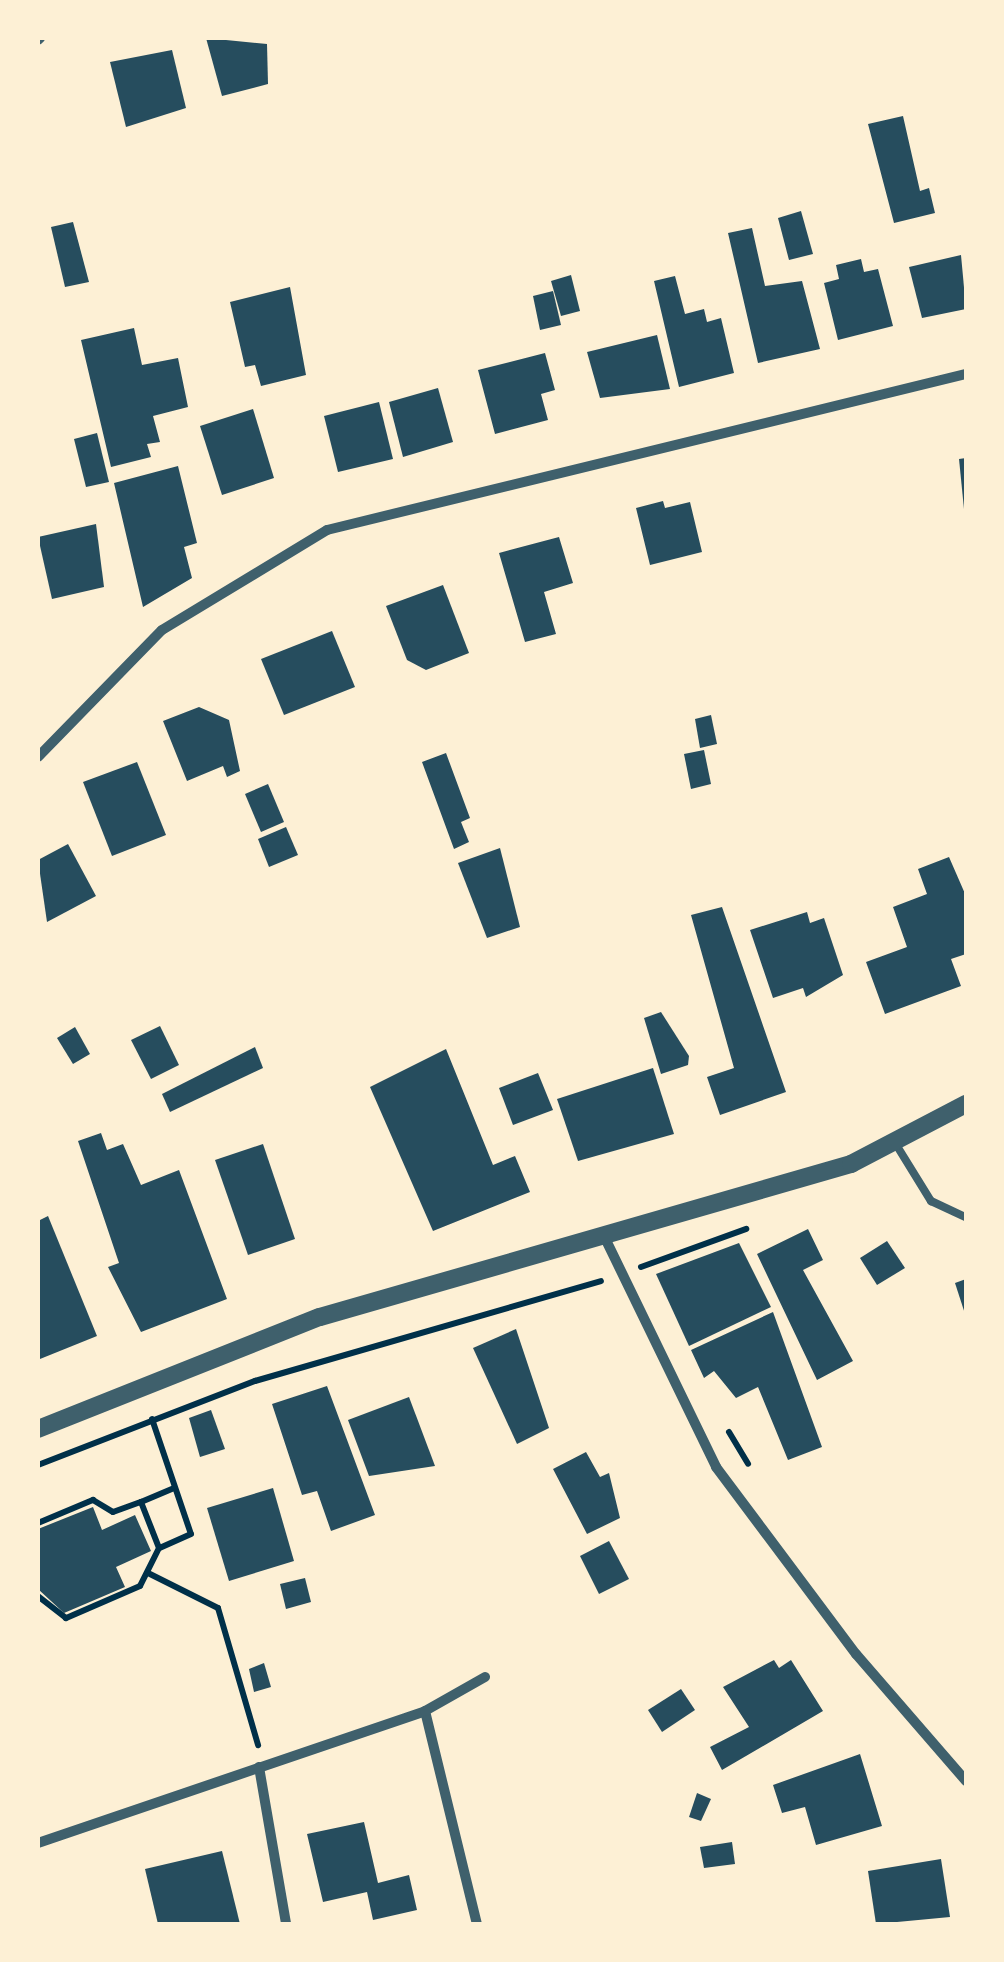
<!DOCTYPE html>
<html>
<head>
<meta charset="utf-8">
<style>
	body { margin:0 }
	#map { position:relative; width:1004px; height:1962px; overflow:hidden; background:#fdf0d5; font-family:Mulish,sans-serif }
	div>[style] { position:absolute }
	[style*='--x'] { left:calc(var(--x)*1px); top:calc(var(--y)*1px); width:calc(var(--w)*1px); rotate:calc(var(--a)*1deg) }
	.building>* { inset:0; background:#264d5e }
	.path>* { height:6px; margin:-3px; padding:0 3px; transform-origin:3px; border-radius:3px; background:#003049 }
	.service>* { height:8px; margin:-4px; padding:0 4px; transform-origin:4px; border-radius:4px; background:#3f606c }
	.minor>* { height:10px; margin:-5px; padding:0 5px; transform-origin:5px; border-radius:5px; background:#3f606c }
	.tertiary>* { height:18px; margin:-9px; padding:0 9px; transform-origin:9px; border-radius:9px; background:#3f606c }
	span { translate:-50% -50%; white-space:nowrap; text-align:center; line-height:1.15; -webkit-text-stroke:9px #fdf0d5; paint-order:stroke }
	.frame { position:absolute; inset:0; border:40px solid #fdf0d5; pointer-events:none }
</style>
</head>
<body>
<div id="map">
	<div class="building">
		<i style="clip-path:polygon(206px 38px,267px 44px,268px 84px,222px 96px)"></i>
		<i style="clip-path:polygon(172px 50px,186px 108px,126px 127px,110px 62px)"></i>
		<i style="clip-path:polygon(903px 116px,920px 191px,929px 188px,935px 213px,894px 223px,868px 124px)"></i>
		<i style="clip-path:polygon(801px 211px,813px 254px,789px 260px,778px 218px)"></i>
		<i style="clip-path:polygon(73px 222px,89px 282px,65px 287px,51px 227px)"></i>
		<i style="clip-path:polygon(752px 228px,765px 286px,802px 281px,820px 349px,758px 363px,728px 233px)"></i>
		<i style="clip-path:polygon(961px 255px,966px 309px,922px 318px,909px 267px)"></i>
		<i style="clip-path:polygon(861px 259px,864px 272px,878px 269px,893px 326px,838px 340px,824px 283px,839px 279px,836px 265px)"></i>
		<i style="clip-path:polygon(571px 275px,580px 311px,561px 316px,551px 281px)"></i>
		<i style="clip-path:polygon(675px 276px,685px 314px,704px 309px,707px 322px,721px 318px,734px 373px,679px 387px,654px 281px)"></i>
		<i style="clip-path:polygon(290px 287px,306px 375px,261px 386px,255px 365px,245px 367px,230px 302px)"></i>
		<i style="clip-path:polygon(553px 291px,561px 325px,540px 330px,533px 296px)"></i>
		<i style="clip-path:polygon(134px 328px,142px 365px,178px 358px,188px 407px,153px 416px,160px 442px,147px 444px,151px 457px,111px 467px,81px 340px)"></i>
		<i style="clip-path:polygon(657px 335px,670px 389px,600px 398px,587px 352px)"></i>
		<i style="clip-path:polygon(545px 353px,555px 390px,541px 394px,548px 420px,495px 434px,478px 370px)"></i>
		<i style="clip-path:polygon(438px 388px,453px 442px,403px 457px,389px 402px)"></i>
		<i style="clip-path:polygon(379px 402px,393px 459px,338px 472px,324px 416px)"></i>
		<i style="clip-path:polygon(253px 409px,274px 478px,222px 495px,200px 426px)"></i>
		<i style="clip-path:polygon(97px 433px,109px 482px,86px 487px,74px 439px)"></i>
		<i style="clip-path:polygon(966px 458px,966px 509px,964px 509px,959px 459px)"></i>
		<i style="clip-path:polygon(178px 466px,197px 543px,184px 547px,192px 578px,143px 607px,114px 483px)"></i>
		<i style="clip-path:polygon(663px 501px,665px 508px,690px 502px,702px 552px,650px 565px,636px 508px)"></i>
		<i style="clip-path:polygon(96px 524px,104px 587px,52px 599px,38px 537px)"></i>
		<i style="clip-path:polygon(559px 537px,573px 583px,544px 592px,556px 634px,525px 642px,499px 553px)"></i>
		<i style="clip-path:polygon(443px 585px,469px 653px,426px 670px,407px 660px,386px 606px)"></i>
		<i style="clip-path:polygon(332px 631px,355px 687px,284px 715px,261px 659px)"></i>
		<i style="clip-path:polygon(199px 707px,229px 720px,240px 771px,227px 777px,223px 766px,187px 781px,163px 721px)"></i>
		<i style="clip-path:polygon(711px 715px,717px 744px,700px 748px,695px 719px)"></i>
		<i style="clip-path:polygon(704px 750px,711px 784px,691px 789px,684px 754px)"></i>
		<i style="clip-path:polygon(446px 753px,470px 818px,461px 822px,469px 842px,454px 849px,422px 762px)"></i>
		<i style="clip-path:polygon(137px 762px,166px 835px,112px 856px,83px 782px)"></i>
		<i style="clip-path:polygon(268px 784px,284px 822px,261px 832px,245px 794px)"></i>
		<i style="clip-path:polygon(286px 827px,298px 855px,269px 867px,258px 839px)"></i>
		<i style="clip-path:polygon(68px 844px,96px 896px,47px 922px,38px 860px)"></i>
		<i style="clip-path:polygon(500px 848px,520px 927px,487px 938px,458px 863px)"></i>
		<i style="clip-path:polygon(949px 857px,966px 896px,966px 954px,951px 959px,961px 986px,885px 1014px,866px 962px,907px 947px,893px 907px,927px 894px,918px 869px)"></i>
		<i style="clip-path:polygon(722px 907px,786px 1092px,720px 1115px,707px 1077px,734px 1068px,691px 915px)"></i>
		<i style="clip-path:polygon(807px 912px,810px 923px,824px 918px,843px 975px,806px 997px,803px 988px,773px 998px,750px 930px)"></i>
		<i style="clip-path:polygon(661px 1012px,689px 1056px,688px 1065px,661px 1074px,644px 1018px)"></i>
		<i style="clip-path:polygon(160px 1026px,179px 1065px,151px 1079px,131px 1040px)"></i>
		<i style="clip-path:polygon(75px 1027px,90px 1054px,73px 1064px,57px 1038px)"></i>
		<i style="clip-path:polygon(255px 1047px,263px 1068px,170px 1112px,162px 1094px)"></i>
		<i style="clip-path:polygon(446px 1049px,493px 1165px,515px 1156px,530px 1192px,433px 1231px,370px 1087px)"></i>
		<i style="clip-path:polygon(653px 1068px,674px 1134px,578px 1161px,557px 1099px)"></i>
		<i style="clip-path:polygon(538px 1073px,553px 1110px,513px 1125px,499px 1088px)"></i>
		<i style="clip-path:polygon(101px 1133px,107px 1150px,123px 1144px,141px 1185px,179px 1170px,227px 1299px,141px 1332px,108px 1267px,119px 1263px,78px 1141px)"></i>
		<i style="clip-path:polygon(263px 1144px,295px 1239px,248px 1255px,215px 1160px)"></i>
		<i style="clip-path:polygon(48px 1216px,97px 1336px,40px 1359px,38px 1221px)"></i>
		<i style="clip-path:polygon(808px 1229px,823px 1260px,803px 1270px,853px 1361px,817px 1380px,757px 1254px)"></i>
		<i style="clip-path:polygon(887px 1241px,905px 1268px,877px 1285px,860px 1258px)"></i>
		<i style="clip-path:polygon(739px 1243px,771px 1307px,689px 1346px,656px 1274px)"></i>
		<i style="clip-path:polygon(966px 1279px,966px 1317px,955px 1283px)"></i>
		<i style="clip-path:polygon(773px 1312px,822px 1447px,788px 1460px,758px 1387px,736px 1398px,714px 1371px,704px 1378px,691px 1350px)"></i>
		<i style="clip-path:polygon(516px 1329px,549px 1428px,517px 1444px,473px 1348px)"></i>
		<i style="clip-path:polygon(327px 1386px,375px 1515px,331px 1531px,317px 1491px,302px 1495px,272px 1404px)"></i>
		<i style="clip-path:polygon(409px 1397px,435px 1466px,369px 1476px,348px 1420px)"></i>
		<i style="clip-path:polygon(211px 1410px,225px 1449px,200px 1457px,189px 1418px)"></i>
		<i style="clip-path:polygon(586px 1452px,600px 1477px,609px 1473px,620px 1518px,587px 1534px,553px 1469px)"></i>
		<i style="clip-path:polygon(273px 1488px,294px 1561px,229px 1581px,207px 1508px)"></i>
		<i style="clip-path:polygon(93px 1507px,102px 1530px,135px 1515px,151px 1551px,116px 1567px,125px 1587px,64px 1613px,38px 1589px,38px 1529px)"></i>
		<i style="clip-path:polygon(609px 1541px,629px 1579px,599px 1594px,580px 1556px)"></i>
		<i style="clip-path:polygon(305px 1578px,311px 1602px,286px 1609px,280px 1584px)"></i>
		<i style="clip-path:polygon(774px 1660px,779px 1668px,791px 1660px,823px 1711px,722px 1770px,710px 1747px,749px 1727px,723px 1687px)"></i>
		<i style="clip-path:polygon(264px 1663px,271px 1687px,254px 1692px,249px 1669px)"></i>
		<i style="clip-path:polygon(681px 1689px,695px 1710px,662px 1732px,648px 1710px)"></i>
		<i style="clip-path:polygon(860px 1754px,882px 1826px,816px 1845px,805px 1807px,782px 1813px,773px 1785px)"></i>
		<i style="clip-path:polygon(697px 1793px,711px 1799px,701px 1821px,689px 1817px)"></i>
		<i style="clip-path:polygon(364px 1822px,378px 1883px,409px 1875px,417px 1910px,373px 1920px,367px 1892px,323px 1902px,307px 1834px)"></i>
		<i style="clip-path:polygon(732px 1842px,735px 1864px,704px 1868px,700px 1847px)"></i>
		<i style="clip-path:polygon(222px 1851px,240px 1924px,158px 1924px,145px 1869px)"></i>
		<i style="clip-path:polygon(941px 1859px,950px 1917px,876px 1924px,868px 1871px)"></i>
	</div>
	<div class="path">
		<i style="--x:641;--y:1267;--w:112;--a:-19.9"></i>
		<i style="--x:152;--y:1419;--w:121;--a:71.3"></i>
		<i style="--x:191;--y:1534;--w:35;--a:156"></i>
		<i style="--x:729;--y:1432;--w:37;--a:59"></i>
		<i style="--x:38;--y:1465;--w:233;--a:-21.2"></i>
		<i style="--x:255;--y:1381;--w:360;--a:-16.1"></i>
		<i style="--x:141;--y:1502;--w:36;--a:-23"></i>
		<i style="--x:38;--y:1523;--w:60;--a:-22.7"></i>
		<i style="--x:93;--y:1500;--w:23;--a:31"></i>
		<i style="--x:113;--y:1512;--w:30;--a:-20"></i>
		<i style="--x:141;--y:1502;--w:49;--a:68.6"></i>
		<i style="--x:159;--y:1548;--w:42;--a:116.6"></i>
		<i style="--x:140;--y:1586;--w:81;--a:156.6"></i>
		<i style="--x:66;--y:1618;--w:36;--a:-142"></i>
		<i style="--x:150;--y:1574;--w:76;--a:26.6"></i>
		<i style="--x:218;--y:1608;--w:143;--a:73.7"></i>
	</div>
	<div class="service">
		<i style="--x:897;--y:1146;--w:65;--a:58.3"></i>
		<i style="--x:931;--y:1201;--w:38;--a:25"></i>
	</div>
	<div class="minor">
		<i style="--x:38;--y:40;--w:3;--a:-45"></i>
		<i style="--x:38;--y:757;--w:177;--a:-45.7"></i>
		<i style="--x:162;--y:630;--w:193;--a:-31.2"></i>
		<i style="--x:327;--y:530;--w:658;--a:-13.72"></i>
		<i style="--x:604;--y:1236;--w:257;--a:64.1"></i>
		<i style="--x:716;--y:1467;--w:234;--a:53.2"></i>
		<i style="--x:856;--y:1654;--w:168;--a:49.1"></i>
		<i style="--x:425;--y:1711;--w:219;--a:76.3"></i>
		<i style="--x:259;--y:1767;--w:159;--a:80.2"></i>
		<i style="--x:38;--y:1843;--w:409;--a:-18.8"></i>
		<i style="--x:425;--y:1711;--w:69;--a:-29.5"></i>
	</div>
	<div class="tertiary">
		<i style="--x:38;--y:1429;--w:303;--a:-21.7"></i>
		<i style="--x:320;--y:1317;--w:553;--a:-16.07"></i>
		<i style="--x:851;--y:1164;--w:130;--a:-27.6"></i>
	</div>
	<div class="frame"></div>
</div>
</body>
</html>
